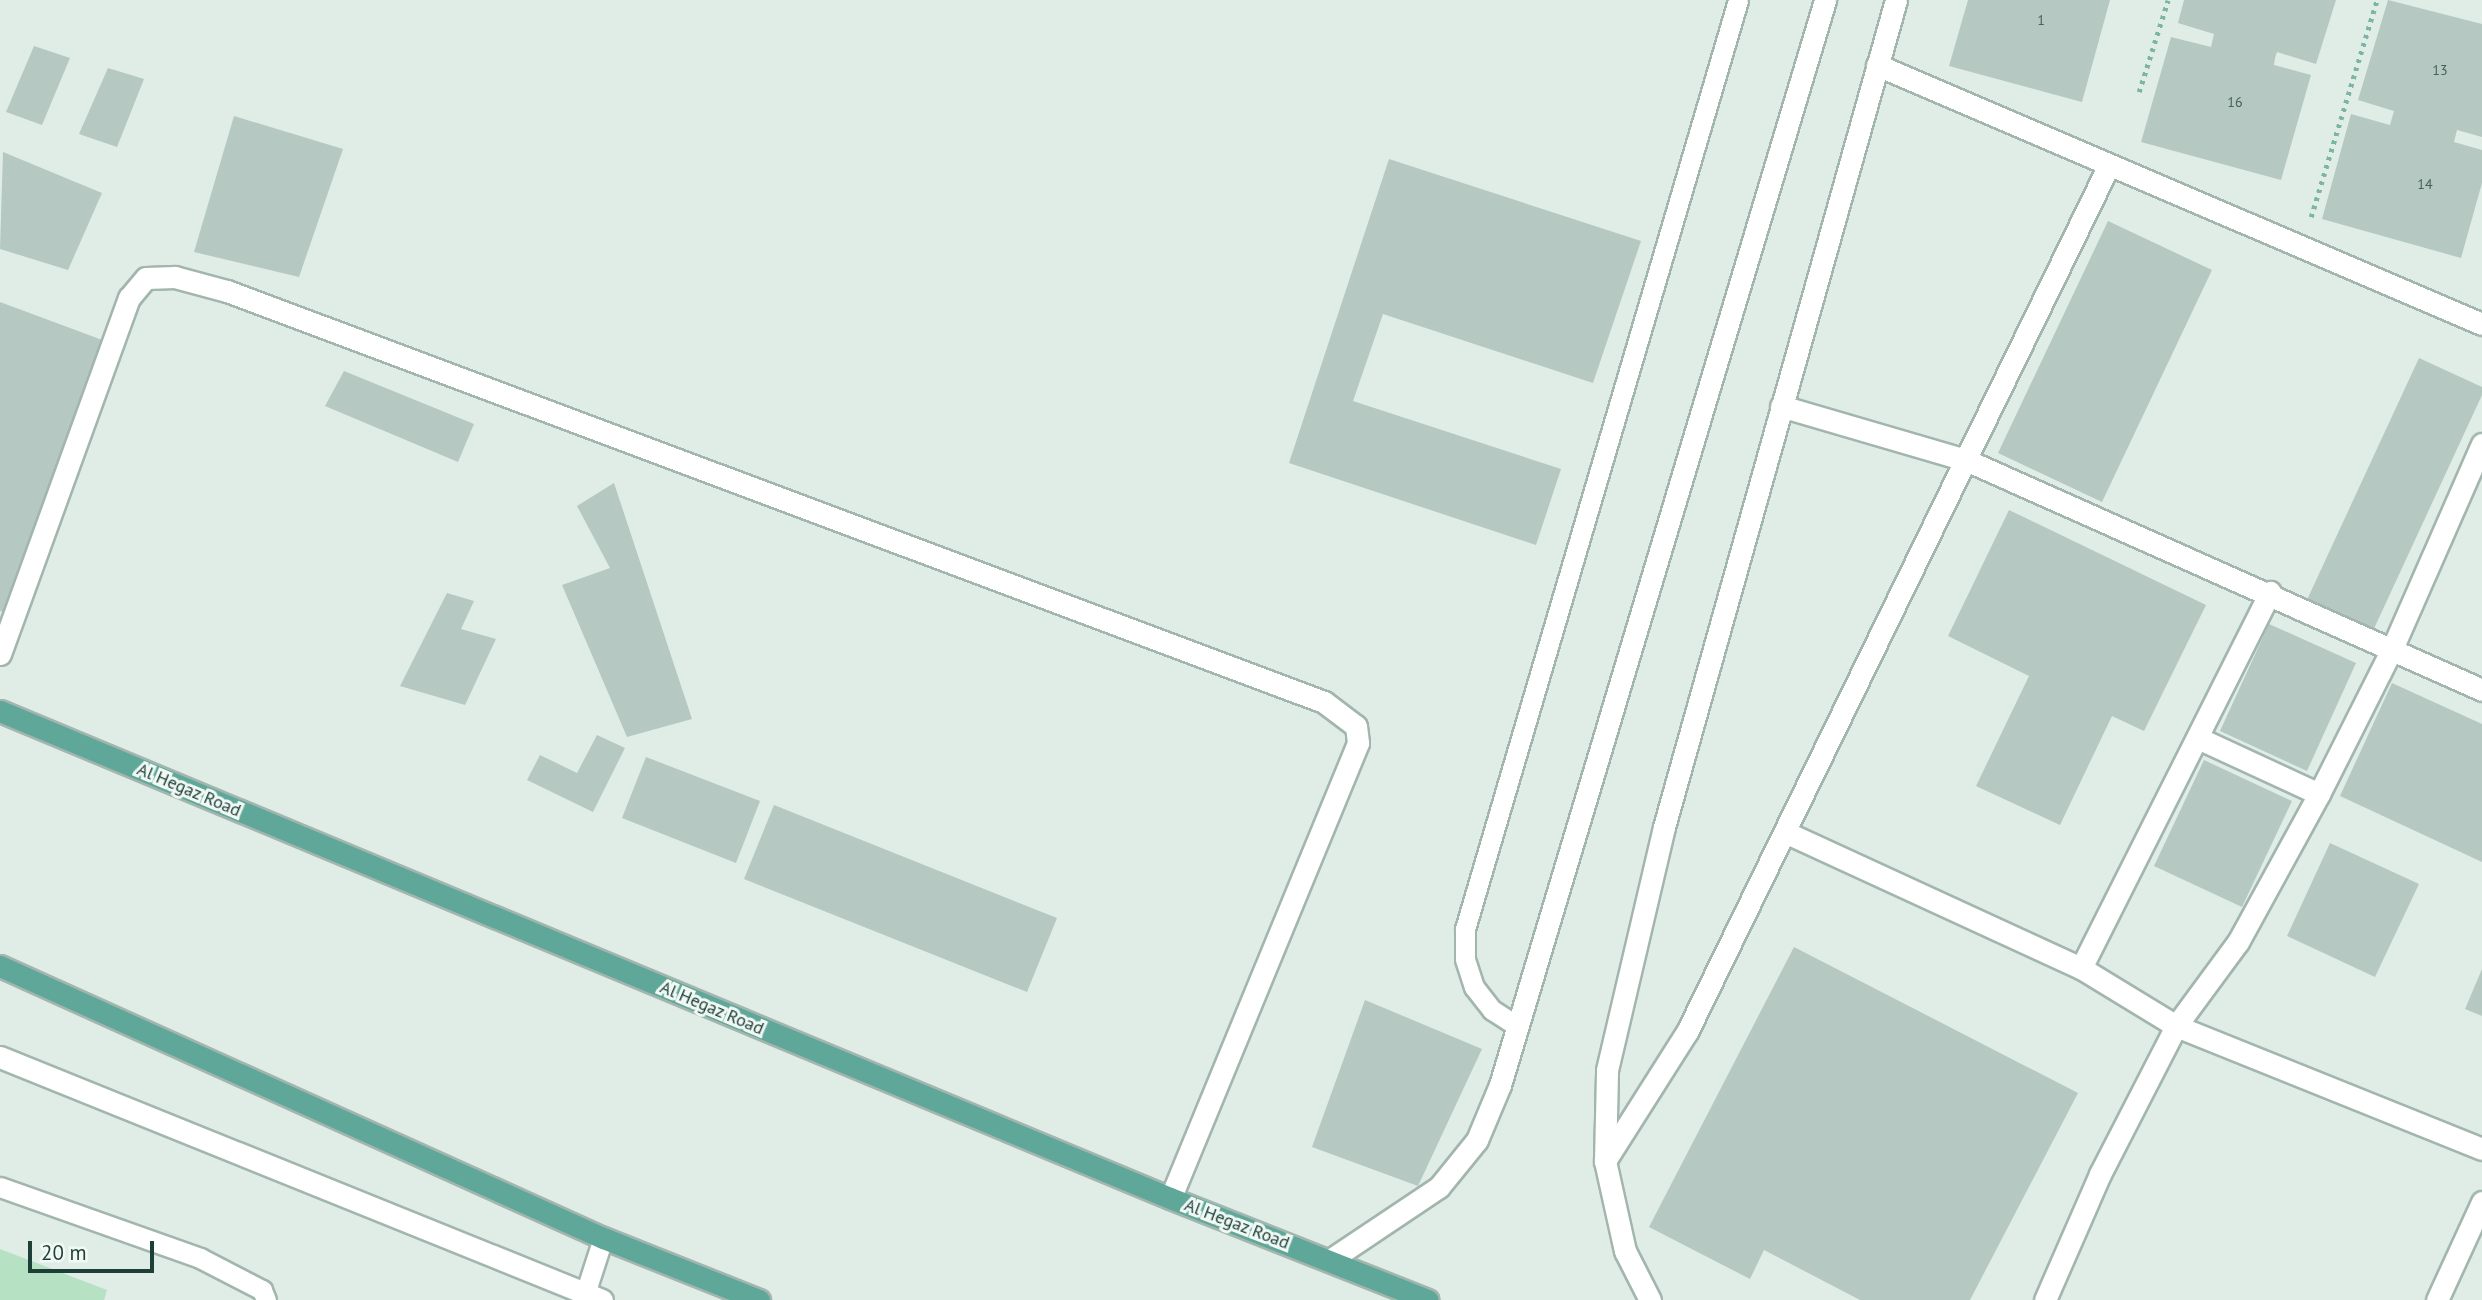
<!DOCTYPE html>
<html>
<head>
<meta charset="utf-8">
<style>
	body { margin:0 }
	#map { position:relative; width:2482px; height:1300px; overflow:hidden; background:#e0ede7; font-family:"PT Sans",sans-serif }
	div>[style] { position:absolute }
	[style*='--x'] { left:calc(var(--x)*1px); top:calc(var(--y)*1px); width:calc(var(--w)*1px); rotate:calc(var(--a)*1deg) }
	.green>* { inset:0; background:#b6e1c3 }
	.building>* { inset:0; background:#b5c8c1 }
	.path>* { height:4.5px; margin-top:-2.25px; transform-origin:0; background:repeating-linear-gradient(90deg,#7cb4a5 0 3.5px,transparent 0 8.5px) }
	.roads { filter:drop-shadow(2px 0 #a2b5af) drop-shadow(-2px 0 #a2b5af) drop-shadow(0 2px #a2b5af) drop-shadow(0 -2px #a2b5af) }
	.lane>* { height:19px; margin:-9.5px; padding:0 9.5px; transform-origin:9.5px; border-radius:9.5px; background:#fff }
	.street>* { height:21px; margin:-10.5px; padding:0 10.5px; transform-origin:10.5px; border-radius:10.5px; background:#fff }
	.secondary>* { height:21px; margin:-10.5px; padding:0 10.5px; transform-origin:10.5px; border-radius:10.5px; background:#fff }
	.primary>* { height:21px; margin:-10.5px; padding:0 10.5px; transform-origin:10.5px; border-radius:10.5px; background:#5fa798 }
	span { translate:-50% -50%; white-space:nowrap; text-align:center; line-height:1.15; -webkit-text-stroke:6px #f1f9f5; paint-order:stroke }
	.number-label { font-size:14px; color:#44615a }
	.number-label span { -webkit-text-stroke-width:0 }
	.street-label { font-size:18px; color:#1e3f38 }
	.scale { position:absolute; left:28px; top:1241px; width:126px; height:32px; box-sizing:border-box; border:4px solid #1e3f38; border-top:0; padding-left:9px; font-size:21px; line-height:24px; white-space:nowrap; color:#1e3f38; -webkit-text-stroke:5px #f1f9f5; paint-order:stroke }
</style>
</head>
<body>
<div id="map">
	<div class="green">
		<i style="clip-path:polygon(0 1249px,107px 1290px,104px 1300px,0 1300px)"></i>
	</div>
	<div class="building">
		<i style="clip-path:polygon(1968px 0,2110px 0,2082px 102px,1949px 66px)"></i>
		<i style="clip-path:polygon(2184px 0,2336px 0,2316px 64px,2277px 52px,2275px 58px,2274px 65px,2311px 75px,2281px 180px,2141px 142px,2171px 37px,2211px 47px,2214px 34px,2178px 23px)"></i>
		<i style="clip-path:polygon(2388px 0,2482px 24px,2482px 137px,2457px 130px,2454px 142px,2482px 150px,2482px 183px,2461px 258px,2322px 219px,2351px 114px,2390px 125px,2394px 111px,2358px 100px)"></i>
		<i style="clip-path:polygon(34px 46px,70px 58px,42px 125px,6px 112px)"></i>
		<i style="clip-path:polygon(108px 68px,144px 79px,117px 147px,79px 134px)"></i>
		<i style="clip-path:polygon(234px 116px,343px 149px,299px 277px,194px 252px)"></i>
		<i style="clip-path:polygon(3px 152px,102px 193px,68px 270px,0 249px)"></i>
		<i style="clip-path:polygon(1389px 159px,1641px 241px,1593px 383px,1383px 314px,1353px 401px,1561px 469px,1536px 545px,1289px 463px)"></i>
		<i style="clip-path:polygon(2108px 221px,2212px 270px,2102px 502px,1998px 453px)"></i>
		<i style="clip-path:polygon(0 302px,105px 341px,3px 612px,0 611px)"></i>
		<i style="clip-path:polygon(2419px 358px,2482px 387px,2482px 395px,2372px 633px,2306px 602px)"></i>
		<i style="clip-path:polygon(344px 371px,474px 424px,458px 462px,325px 406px)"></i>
		<i style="clip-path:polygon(614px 483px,692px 719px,627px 737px,562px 585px,610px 568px,577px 506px)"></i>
		<i style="clip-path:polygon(2009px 510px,2206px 605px,2144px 731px,2112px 716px,2060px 825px,1976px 786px,2029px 676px,1948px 636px)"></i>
		<i style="clip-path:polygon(447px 593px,474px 601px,461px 629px,496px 639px,465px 705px,400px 686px)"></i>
		<i style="clip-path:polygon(2269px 624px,2356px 663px,2307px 771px,2220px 731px)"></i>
		<i style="clip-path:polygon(2392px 683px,2482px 724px,2482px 862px,2340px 796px)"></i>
		<i style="clip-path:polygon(597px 735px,625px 748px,593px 812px,527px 780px,540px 755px,577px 773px)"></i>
		<i style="clip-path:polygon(646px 757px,760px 801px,736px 863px,622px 818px)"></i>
		<i style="clip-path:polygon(2204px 760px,2292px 801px,2242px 907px,2154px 866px)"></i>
		<i style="clip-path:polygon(774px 805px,1057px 918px,1027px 992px,744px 879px)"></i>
		<i style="clip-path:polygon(2330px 843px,2419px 884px,2375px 977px,2287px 936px)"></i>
		<i style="clip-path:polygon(1794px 947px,2078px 1093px,1970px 1300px,1860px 1300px,1764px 1250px,1750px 1279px,1649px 1227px)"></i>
		<i style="clip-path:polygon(2482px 969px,2482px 1016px,2465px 1009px)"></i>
		<i style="clip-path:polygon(1365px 1000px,1482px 1049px,1418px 1186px,1312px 1147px)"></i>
	</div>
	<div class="path">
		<i style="--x:2139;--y:92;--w:96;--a:-72.5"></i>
		<i style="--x:2311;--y:217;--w:227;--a:-73.1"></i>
	</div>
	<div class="roads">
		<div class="lane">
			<i style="--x:1517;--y:1026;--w:30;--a:-147"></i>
			<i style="--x:1492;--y:1010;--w:29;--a:-128"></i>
			<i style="--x:1474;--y:987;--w:29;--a:-108"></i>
			<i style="--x:1465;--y:959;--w:30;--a:-90"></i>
			<i style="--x:1465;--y:929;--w:968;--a:-73.62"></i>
			<i style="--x:0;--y:1187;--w:212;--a:19.5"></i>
			<i style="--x:200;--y:1258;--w:70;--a:27.3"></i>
			<i style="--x:262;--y:1290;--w:11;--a:68"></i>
			<i style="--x:583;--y:1300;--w:65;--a:-72.1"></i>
		</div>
		<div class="street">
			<i style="--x:1877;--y:65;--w:658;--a:23.18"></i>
			<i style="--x:1781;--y:406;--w:193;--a:16.3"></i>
			<i style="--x:1966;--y:460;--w:565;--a:24.02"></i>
			<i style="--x:0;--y:654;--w:379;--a:-70.1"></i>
			<i style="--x:129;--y:298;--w:26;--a:-50"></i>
			<i style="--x:146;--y:278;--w:29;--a:-2"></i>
			<i style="--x:175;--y:277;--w:54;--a:15.1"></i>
			<i style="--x:227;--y:291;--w:1171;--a:20.54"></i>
			<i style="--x:1324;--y:702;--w:40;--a:37"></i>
			<i style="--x:1356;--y:726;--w:17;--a:83"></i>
			<i style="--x:1358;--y:743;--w:492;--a:112.4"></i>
			<i style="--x:2198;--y:738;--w:133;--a:24.8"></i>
			<i style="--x:1785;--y:832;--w:326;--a:24.7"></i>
			<i style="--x:2081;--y:968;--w:111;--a:31.4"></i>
			<i style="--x:2176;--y:1026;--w:330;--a:21.9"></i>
			<i style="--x:2081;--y:968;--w:421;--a:-63.3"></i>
			<i style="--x:1605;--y:1161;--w:153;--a:-57.6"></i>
			<i style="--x:1687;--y:1032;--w:964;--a:-64.05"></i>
			<i style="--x:1330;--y:1260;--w:131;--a:-33.8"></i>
			<i style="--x:1439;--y:1187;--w:60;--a:-51"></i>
			<i style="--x:1477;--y:1140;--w:60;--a:-67.3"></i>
			<i style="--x:1500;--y:1085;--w:1133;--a:-73.32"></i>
			<i style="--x:1650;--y:1300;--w:55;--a:-117"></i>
			<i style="--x:1625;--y:1251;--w:92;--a:-102.5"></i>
			<i style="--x:1605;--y:1161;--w:91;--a:-88.7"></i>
			<i style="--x:1607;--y:1070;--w:250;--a:-76.8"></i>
			<i style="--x:1664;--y:827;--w:859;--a:-74.33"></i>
			<i style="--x:2045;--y:1300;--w:137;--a:-66.4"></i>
			<i style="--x:2100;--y:1174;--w:166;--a:-62.8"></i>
			<i style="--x:2176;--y:1026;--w:104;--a:-53.6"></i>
			<i style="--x:2238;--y:942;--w:169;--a:-61.3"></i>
			<i style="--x:2319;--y:794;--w:162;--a:-63.3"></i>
			<i style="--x:2392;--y:649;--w:224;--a:-66.3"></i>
			<i style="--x:2437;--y:1300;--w:108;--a:-65.3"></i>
		</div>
		<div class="secondary">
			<i style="--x:0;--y:1057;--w:649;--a:21.98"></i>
		</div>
		<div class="primary">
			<i style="--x:0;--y:711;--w:1267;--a:22.6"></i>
			<i style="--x:1170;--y:1198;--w:277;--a:21.6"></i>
			<i style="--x:0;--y:966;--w:662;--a:24.28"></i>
			<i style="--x:603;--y:1238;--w:168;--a:21.7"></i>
		</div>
	</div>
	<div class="number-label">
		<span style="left:2041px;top:20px">1</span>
		<span style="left:2440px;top:70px">13</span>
		<span style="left:2235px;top:102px">16</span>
		<span style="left:2425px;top:184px">14</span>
	</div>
	<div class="street-label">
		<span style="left:189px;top:790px;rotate:23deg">Al Hegaz Road</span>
		<span style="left:712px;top:1008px;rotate:23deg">Al Hegaz Road</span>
		<span style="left:1237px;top:1224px;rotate:21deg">Al Hegaz Road</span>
	</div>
	<div class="scale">20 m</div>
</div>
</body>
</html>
